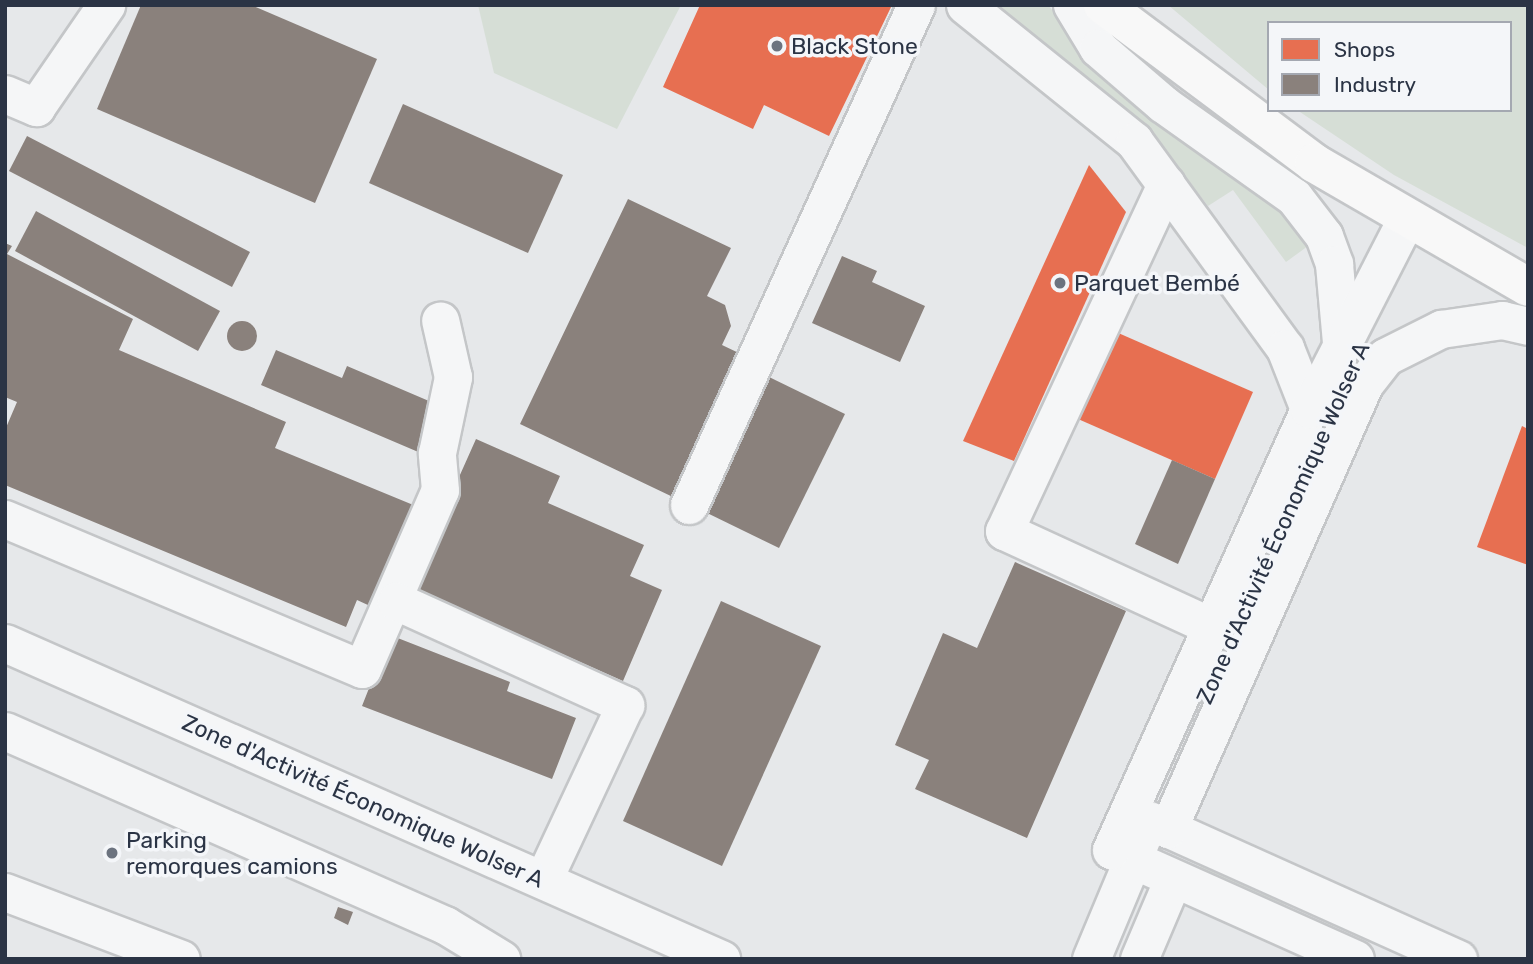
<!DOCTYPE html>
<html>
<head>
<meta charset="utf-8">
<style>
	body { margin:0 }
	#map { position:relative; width:1533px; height:964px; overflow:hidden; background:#e6e8ea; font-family:Rubik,sans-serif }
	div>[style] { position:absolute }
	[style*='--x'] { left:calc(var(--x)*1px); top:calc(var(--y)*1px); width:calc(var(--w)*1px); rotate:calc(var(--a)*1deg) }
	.green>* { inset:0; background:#d6ded6 }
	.shops>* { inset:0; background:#e76f51 }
	.industry>* { inset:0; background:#8a817c }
	.round { border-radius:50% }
	.roads { filter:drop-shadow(2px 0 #c4c6c8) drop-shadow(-2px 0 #c4c6c8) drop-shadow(0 2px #c4c6c8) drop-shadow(0 -2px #c4c6c8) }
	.minor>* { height:37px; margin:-18.5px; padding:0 18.5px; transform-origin:18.5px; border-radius:18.5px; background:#f5f6f7 }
	.major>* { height:38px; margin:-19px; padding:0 19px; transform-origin:19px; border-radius:19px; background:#f8f8f8 }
	.dots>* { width:19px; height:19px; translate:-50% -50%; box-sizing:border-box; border:4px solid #f4f6f9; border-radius:50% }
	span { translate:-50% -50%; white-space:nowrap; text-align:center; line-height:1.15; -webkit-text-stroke:7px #f4f6f9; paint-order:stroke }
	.poi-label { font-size:23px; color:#2b3445 }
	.left { translate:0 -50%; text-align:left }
	.street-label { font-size:23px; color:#2b3445 }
	.frame { position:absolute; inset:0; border:7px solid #2b3445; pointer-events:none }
	.legend { position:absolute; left:1267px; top:21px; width:245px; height:91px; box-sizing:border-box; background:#f4f6f9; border:2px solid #a4a8b1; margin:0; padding:9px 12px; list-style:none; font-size:21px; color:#2b3445 }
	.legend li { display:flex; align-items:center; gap:14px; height:35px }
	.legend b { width:35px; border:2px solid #a4a8b1 }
</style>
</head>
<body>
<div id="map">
	<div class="green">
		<i style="clip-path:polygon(478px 5px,681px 5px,617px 129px,494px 73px)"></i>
		<i style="clip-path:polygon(995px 5px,1048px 5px,1090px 57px,1282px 205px,1308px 246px,1286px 262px,1233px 190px,1208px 206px,1148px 129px)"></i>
		<i style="clip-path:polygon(1168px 5px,1528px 5px,1528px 248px,1394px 175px,1297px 110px,1510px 110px,1510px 23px,1269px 23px,1269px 90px)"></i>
		<i style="clip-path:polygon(1204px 857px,1287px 894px,1280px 913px,1197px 875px)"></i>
	</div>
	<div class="shops">
		<i style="clip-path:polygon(700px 5px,892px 5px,829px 136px,764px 105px,753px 129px,663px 87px)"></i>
		<i style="clip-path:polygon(1089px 165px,1126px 212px,1014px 461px,963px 441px)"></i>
		<i style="clip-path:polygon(1116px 332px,1253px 392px,1215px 479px,1078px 419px)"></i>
		<i style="clip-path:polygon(1522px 426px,1528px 429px,1528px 565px,1477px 547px)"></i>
	</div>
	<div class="industry">
		<i style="clip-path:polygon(141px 5px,251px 5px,377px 59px,315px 203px,97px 109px)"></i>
		<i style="clip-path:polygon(403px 104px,563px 175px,528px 253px,369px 183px)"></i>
		<i style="clip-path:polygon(27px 136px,250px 252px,232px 287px,9px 171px)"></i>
		<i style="clip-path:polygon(628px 199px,731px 248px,707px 296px,725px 305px,731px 326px,722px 345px,743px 355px,675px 498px,520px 424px)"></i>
		<i style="clip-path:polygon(36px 211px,220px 311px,198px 351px,15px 251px)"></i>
		<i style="clip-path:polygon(5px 243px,12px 246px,7px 254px,133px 319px,119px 350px,286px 422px,275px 448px,423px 509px,381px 611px,357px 600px,346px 627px,5px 485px,5px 430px,17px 402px,5px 397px)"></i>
		<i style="clip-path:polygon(842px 256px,877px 271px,872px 282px,925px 306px,900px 362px,812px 323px)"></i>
		<i class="round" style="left:227px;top:321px;width:30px;height:30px"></i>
		<i style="clip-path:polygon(276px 350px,342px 378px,347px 366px,443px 407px,423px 454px,261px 385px)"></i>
		<i style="clip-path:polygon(767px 376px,845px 414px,779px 548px,703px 511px)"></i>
		<i style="clip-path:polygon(476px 439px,560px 476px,548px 503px,644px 545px,630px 576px,662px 590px,623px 681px,410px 587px)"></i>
		<i style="clip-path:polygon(1172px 460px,1215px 479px,1178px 564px,1135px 544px)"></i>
		<i style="clip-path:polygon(1015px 562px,1126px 611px,1027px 838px,915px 789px,929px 760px,895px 745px,943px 633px,977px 648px)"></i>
		<i style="clip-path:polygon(721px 601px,821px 646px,722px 866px,623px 821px)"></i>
		<i style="clip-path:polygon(390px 635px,510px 682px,507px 691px,576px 718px,552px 779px,362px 706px)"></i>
		<i style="clip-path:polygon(338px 907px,353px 912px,348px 925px,334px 918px)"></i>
	</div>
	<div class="roads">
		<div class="minor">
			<i style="--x:965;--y:5;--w:217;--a:38.8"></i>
			<i style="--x:1134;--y:141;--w:256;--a:53.9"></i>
			<i style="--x:1285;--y:348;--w:66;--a:68.5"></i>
			<i style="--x:1072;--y:5;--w:50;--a:58.8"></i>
			<i style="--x:1098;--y:48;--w:86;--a:40.7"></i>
			<i style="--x:1163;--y:104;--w:161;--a:35.4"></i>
			<i style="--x:1294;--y:197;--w:49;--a:52.4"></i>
			<i style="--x:1324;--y:236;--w:30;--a:70"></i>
			<i style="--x:1334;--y:264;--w:78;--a:84.9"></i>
			<i style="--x:5;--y:94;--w:34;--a:23"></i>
			<i style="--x:36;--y:107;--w:124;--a:-55.5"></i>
			<i style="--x:1166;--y:184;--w:383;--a:115"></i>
			<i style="--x:1004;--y:531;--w:228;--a:24.7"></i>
			<i style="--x:689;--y:505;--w:549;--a:-65.58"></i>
			<i style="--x:5;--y:519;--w:387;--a:22.8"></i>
			<i style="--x:362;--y:669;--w:195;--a:-66.5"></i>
			<i style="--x:440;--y:490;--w:37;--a:-95"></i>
			<i style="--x:437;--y:453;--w:78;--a:-78.1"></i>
			<i style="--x:453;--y:377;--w:58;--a:-102.8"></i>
			<i style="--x:396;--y:601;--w:252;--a:24.4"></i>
			<i style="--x:625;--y:705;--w:193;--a:115.1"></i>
			<i style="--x:5;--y:643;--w:783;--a:23.81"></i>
			<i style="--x:5;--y:731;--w:481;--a:23.8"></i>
			<i style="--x:445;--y:925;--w:66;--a:31.3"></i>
			<i style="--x:1149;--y:820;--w:339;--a:24.2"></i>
			<i style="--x:1168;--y:829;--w:488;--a:-66.2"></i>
			<i style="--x:1365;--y:383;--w:33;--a:-52"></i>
			<i style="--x:1385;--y:357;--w:63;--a:-26.6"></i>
			<i style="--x:1441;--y:329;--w:62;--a:-8.4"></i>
			<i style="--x:1502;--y:320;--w:27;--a:13"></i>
			<i style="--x:5;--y:892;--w:188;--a:20.8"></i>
			<i style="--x:1091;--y:959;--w:132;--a:-67.3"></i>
			<i style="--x:1139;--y:959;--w:87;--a:-67"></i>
			<i style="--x:1355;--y:959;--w:267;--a:-155.9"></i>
			<i style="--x:1111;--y:850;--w:483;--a:-65.8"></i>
			<i style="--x:1309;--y:409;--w:211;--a:-62.9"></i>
		</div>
		<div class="major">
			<i style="--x:1103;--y:5;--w:264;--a:36.8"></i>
			<i style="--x:1314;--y:163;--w:247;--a:30.1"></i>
		</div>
	</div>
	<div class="dots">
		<i style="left:777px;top:46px;background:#6c737f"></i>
		<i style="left:1060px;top:283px;background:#6c737f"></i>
		<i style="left:112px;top:853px;background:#6c737f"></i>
	</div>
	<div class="poi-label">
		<span class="left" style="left:791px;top:46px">Black Stone</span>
		<span class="left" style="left:1074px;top:283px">Parquet Bembé</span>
		<span class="left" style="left:126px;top:853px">Parking<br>remorques camions</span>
	</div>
	<div class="street-label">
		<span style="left:1283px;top:523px;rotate:-66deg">Zone d'Activité Économique Wolser A</span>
		<span style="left:363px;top:801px;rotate:24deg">Zone d'Activité Économique Wolser A</span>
	</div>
	<div class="frame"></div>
	<ul class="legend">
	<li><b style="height:19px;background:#e76f51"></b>Shops</li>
	<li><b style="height:19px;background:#8a817c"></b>Industry</li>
	</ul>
</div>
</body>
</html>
